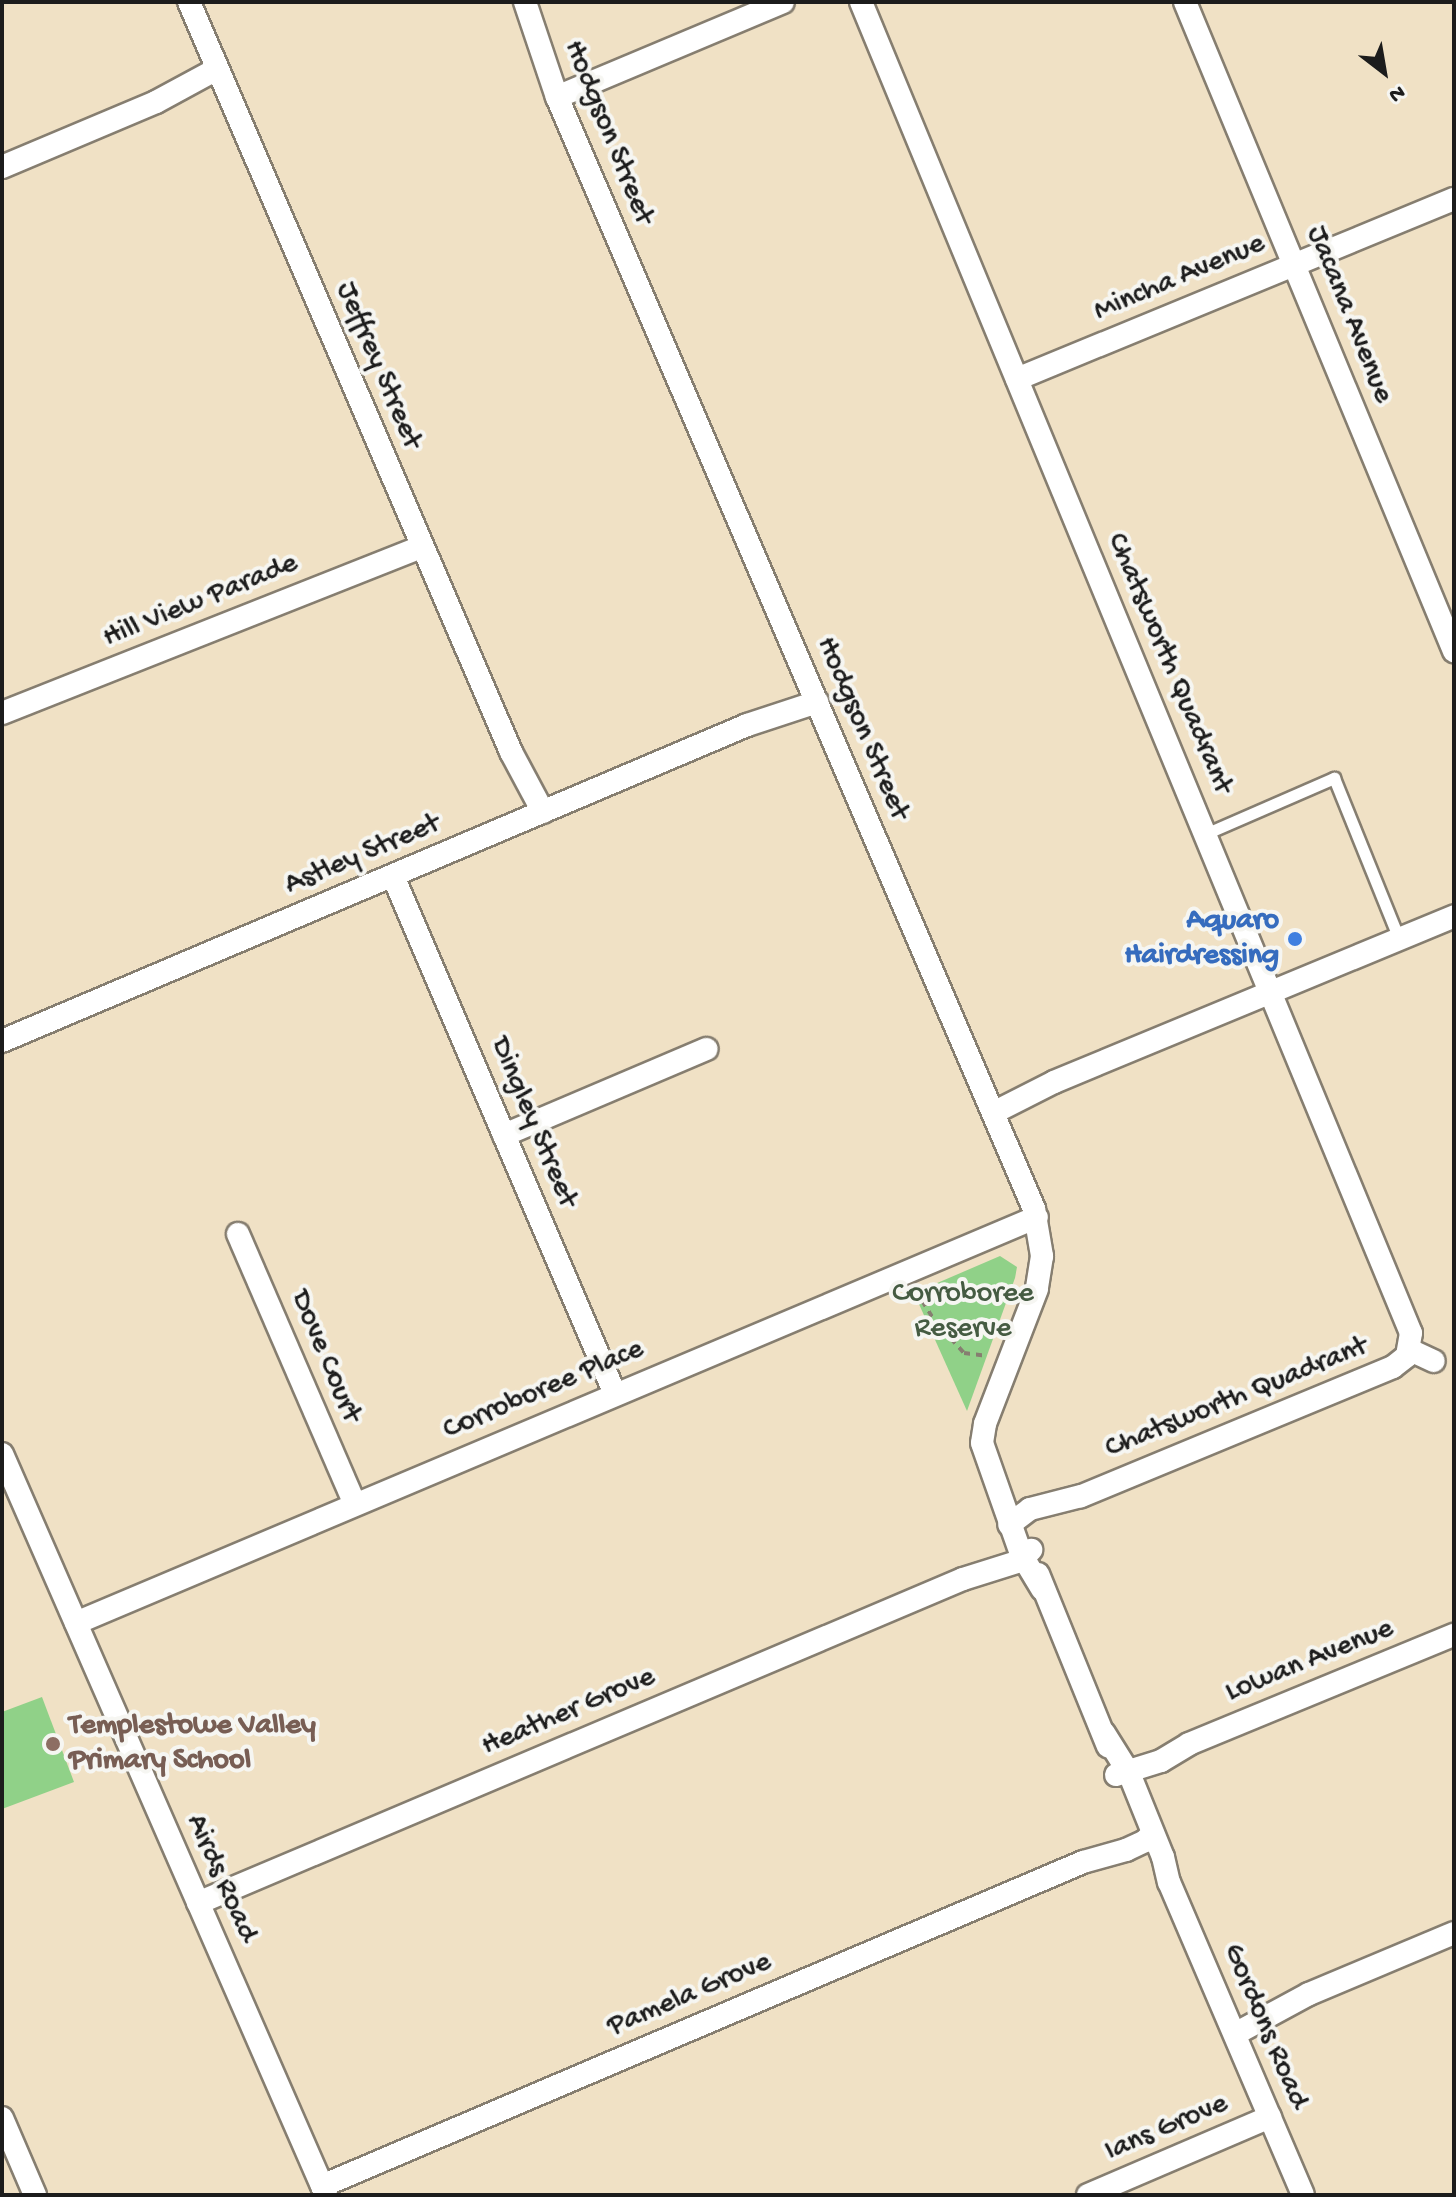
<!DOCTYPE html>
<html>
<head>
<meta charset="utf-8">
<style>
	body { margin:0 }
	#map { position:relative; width:1456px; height:2197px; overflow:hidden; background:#f0e1c5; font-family:"Gochi Hand",sans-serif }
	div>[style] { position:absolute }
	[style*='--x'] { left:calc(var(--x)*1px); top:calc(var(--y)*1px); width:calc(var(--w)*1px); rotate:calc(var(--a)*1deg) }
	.green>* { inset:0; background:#90d188 }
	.path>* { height:4px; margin-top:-2px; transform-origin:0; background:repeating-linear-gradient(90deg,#867e70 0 6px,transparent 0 12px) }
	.roads { filter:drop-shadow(2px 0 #867e70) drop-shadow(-2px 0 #867e70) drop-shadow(0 2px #867e70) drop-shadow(0 -2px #867e70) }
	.service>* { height:11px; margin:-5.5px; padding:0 5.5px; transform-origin:5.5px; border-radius:5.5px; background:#fff }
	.minor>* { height:22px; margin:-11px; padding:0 11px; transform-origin:11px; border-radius:11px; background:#fff }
	.dots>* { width:22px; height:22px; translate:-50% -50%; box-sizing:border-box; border:4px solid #f6f6f2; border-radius:50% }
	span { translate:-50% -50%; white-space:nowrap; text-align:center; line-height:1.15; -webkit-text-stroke:8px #f6f6f2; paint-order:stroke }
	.street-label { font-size:30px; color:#1c1c1c }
	.shop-label { font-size:30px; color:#366cbe; font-weight:700 }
	.right { translate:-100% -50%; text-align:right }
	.park-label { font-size:30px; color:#455b42 }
	.education-label { font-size:30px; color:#785e54; font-weight:700 }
	.left { translate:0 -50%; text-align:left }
	.frame { position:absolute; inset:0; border:4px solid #1c1c1c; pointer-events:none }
	.north { position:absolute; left:1344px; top:32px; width:80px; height:80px; -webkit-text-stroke:6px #f6f6f2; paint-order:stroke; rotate:149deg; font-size:22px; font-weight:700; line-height:32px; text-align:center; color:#1c1c1c }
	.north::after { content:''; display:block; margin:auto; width:28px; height:36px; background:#1c1c1c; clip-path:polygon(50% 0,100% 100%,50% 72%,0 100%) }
</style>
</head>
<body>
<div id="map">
	<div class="green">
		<i style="clip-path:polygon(1000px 1256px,1017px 1267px,1015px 1278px,967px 1411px,914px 1293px)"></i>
		<i style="clip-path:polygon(42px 1697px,74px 1782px,2px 1809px,2px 1712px)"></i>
	</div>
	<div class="path">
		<i style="--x:916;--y:1291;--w:36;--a:58"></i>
		<i style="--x:935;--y:1321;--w:43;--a:47.8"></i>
		<i style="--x:964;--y:1353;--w:24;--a:7"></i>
	</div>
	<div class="roads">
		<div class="service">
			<i style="--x:1205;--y:834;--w:141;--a:-23.5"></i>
			<i style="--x:1334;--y:778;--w:174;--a:68"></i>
		</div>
		<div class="minor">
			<i style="--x:189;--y:2;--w:816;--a:66.76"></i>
			<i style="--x:511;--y:752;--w:68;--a:61.9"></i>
			<i style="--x:525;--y:2;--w:100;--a:71.4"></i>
			<i style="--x:557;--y:97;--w:1210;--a:66.78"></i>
			<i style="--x:1034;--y:1209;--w:48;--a:80.3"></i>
			<i style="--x:1042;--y:1256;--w:33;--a:99"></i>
			<i style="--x:1037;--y:1289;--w:145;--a:111.1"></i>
			<i style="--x:985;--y:1424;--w:19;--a:99"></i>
			<i style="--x:982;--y:1443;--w:118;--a:70.6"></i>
			<i style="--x:1021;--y:1554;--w:41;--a:59"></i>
			<i style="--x:861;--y:2;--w:1440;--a:67.55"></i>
			<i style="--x:1411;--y:1333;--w:23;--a:100"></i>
			<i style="--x:1407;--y:1356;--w:18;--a:142"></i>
			<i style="--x:1393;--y:1367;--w:338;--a:157.5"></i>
			<i style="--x:1081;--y:1496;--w:53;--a:165.7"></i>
			<i style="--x:1030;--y:1509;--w:26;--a:143"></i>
			<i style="--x:1185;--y:2;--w:703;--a:67.49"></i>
			<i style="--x:557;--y:97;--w:245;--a:-22.8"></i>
			<i style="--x:2;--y:167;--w:167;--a:-22.9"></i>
			<i style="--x:156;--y:102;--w:69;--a:-28.4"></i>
			<i style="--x:1017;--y:379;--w:473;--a:-22.4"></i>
			<i style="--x:2;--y:713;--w:452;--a:-21.6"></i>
			<i style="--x:393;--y:876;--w:564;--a:66.8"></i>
			<i style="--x:2;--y:1041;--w:809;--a:-22.98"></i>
			<i style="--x:747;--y:725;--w:74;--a:-18.2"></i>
			<i style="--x:993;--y:1113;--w:68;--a:-26.9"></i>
			<i style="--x:1054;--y:1082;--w:433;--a:-22.5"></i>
			<i style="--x:504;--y:1135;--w:220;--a:-23"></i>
			<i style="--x:238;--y:1234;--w:294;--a:66.6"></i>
			<i style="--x:1410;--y:1350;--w:26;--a:25"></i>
			<i style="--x:2;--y:1454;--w:809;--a:66.38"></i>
			<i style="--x:1038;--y:1574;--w:186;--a:67.9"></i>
			<i style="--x:76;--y:1623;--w:1043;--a:-22.9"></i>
			<i style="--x:1104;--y:1733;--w:47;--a:58"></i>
			<i style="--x:1129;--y:1773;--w:91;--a:68"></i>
			<i style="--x:1163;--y:1857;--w:26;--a:77"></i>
			<i style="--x:1169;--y:1882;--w:340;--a:66.8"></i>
			<i style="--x:1116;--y:1775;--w:47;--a:-17.3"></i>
			<i style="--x:1161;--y:1761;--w:33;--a:-31"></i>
			<i style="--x:1189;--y:1744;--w:287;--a:-22.4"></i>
			<i style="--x:198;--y:1903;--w:831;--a:-22.95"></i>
			<i style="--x:963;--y:1579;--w:60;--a:-17.5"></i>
			<i style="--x:1020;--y:1561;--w:16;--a:-45"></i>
			<i style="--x:1235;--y:2034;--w:84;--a:-28.4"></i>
			<i style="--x:1309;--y:1994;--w:157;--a:-22.8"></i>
			<i style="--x:2;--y:2118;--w:84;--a:66.8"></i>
			<i style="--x:322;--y:2186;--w:827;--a:-23.06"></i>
			<i style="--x:1083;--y:1862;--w:45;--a:-15.6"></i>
			<i style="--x:1126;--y:1850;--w:21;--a:-25"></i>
			<i style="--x:1145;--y:1841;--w:11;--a:-45"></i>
			<i style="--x:1088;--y:2195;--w:198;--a:-23.2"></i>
		</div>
	</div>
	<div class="dots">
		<i style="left:1295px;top:939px;background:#3f7fe0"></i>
		<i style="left:53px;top:1744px;background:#8d6e63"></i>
	</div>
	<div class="street-label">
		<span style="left:607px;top:133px;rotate:68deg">Hodgson Street</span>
		<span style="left:1180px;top:279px;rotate:-23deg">Mincha Avenue</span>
		<span style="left:1348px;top:315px;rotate:68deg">Jacana Avenue</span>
		<span style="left:377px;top:366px;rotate:67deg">Jeffrey Street</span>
		<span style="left:201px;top:602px;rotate:-22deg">Hill View Parade</span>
		<span style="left:1168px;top:664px;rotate:67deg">Chatsworth Quadrant</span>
		<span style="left:861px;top:729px;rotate:67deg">Hodgson Street</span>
		<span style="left:363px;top:856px;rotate:-23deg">Astley Street</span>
		<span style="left:532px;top:1123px;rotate:67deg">Dingley Street</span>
		<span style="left:324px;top:1357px;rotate:67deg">Dove Court</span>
		<span style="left:544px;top:1391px;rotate:-23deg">Corroboree Place</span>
		<span style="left:1237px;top:1399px;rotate:-22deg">Chatsworth Quadrant</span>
		<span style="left:1310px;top:1662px;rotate:-22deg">Lowan Avenue</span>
		<span style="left:569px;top:1713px;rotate:-23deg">Heather Grove</span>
		<span style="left:220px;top:1879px;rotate:66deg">Airds Road</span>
		<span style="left:690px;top:1996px;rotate:-23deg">Pamela Grove</span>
		<span style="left:1264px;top:2027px;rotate:67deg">Gordons Road</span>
		<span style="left:1167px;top:2129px;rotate:-23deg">Ians Grove</span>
	</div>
	<div class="shop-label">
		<span class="right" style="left:1279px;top:939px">Aquaro<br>Hairdressing</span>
	</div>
	<div class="park-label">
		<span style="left:963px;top:1312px">Corroboree<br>Reserve</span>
	</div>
	<div class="education-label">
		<span class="left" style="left:69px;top:1744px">Templestowe Valley<br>Primary School</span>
	</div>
	<div class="frame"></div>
	<div class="north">N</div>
</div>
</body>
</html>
